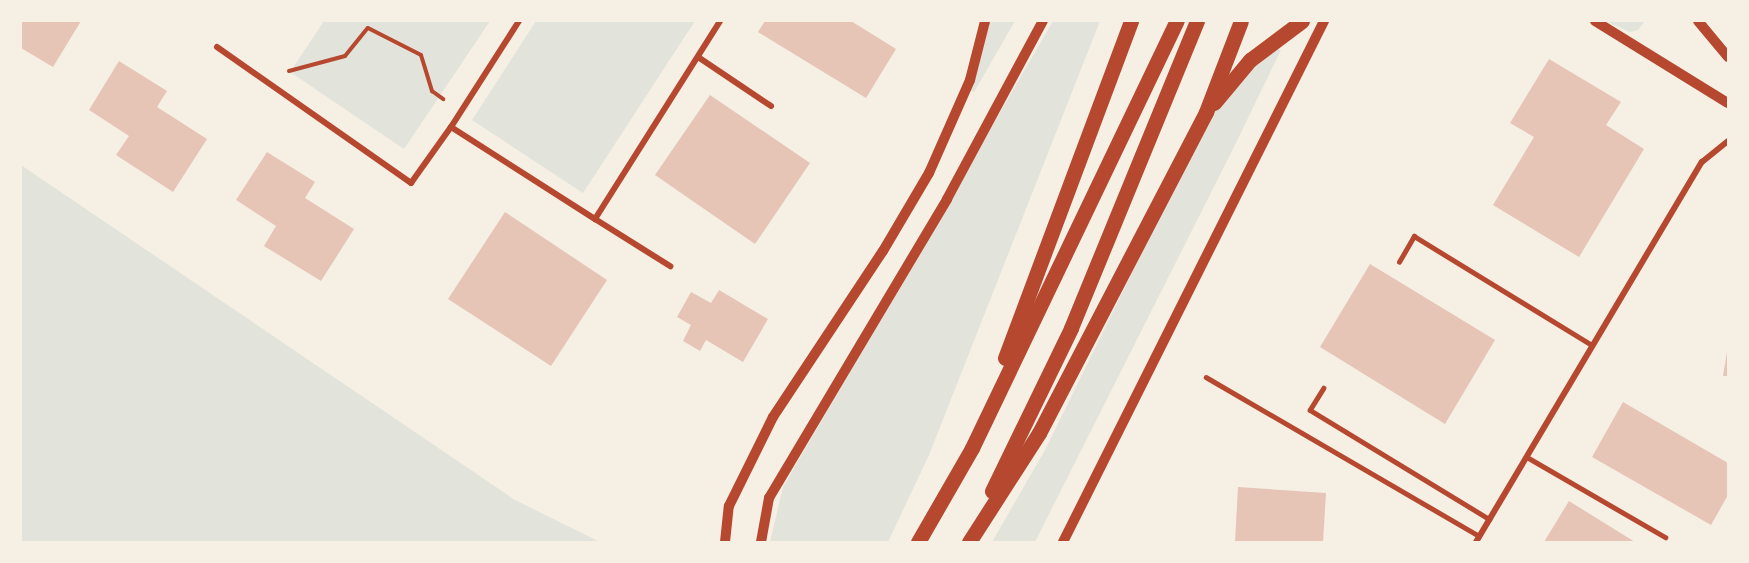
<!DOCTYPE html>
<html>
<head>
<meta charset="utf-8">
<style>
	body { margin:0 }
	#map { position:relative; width:1749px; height:563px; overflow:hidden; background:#f6efe4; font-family:Ubuntu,sans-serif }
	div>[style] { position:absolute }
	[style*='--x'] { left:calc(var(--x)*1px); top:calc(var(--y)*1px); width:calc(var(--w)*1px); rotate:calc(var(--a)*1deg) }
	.green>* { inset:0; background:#e2e4dc }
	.building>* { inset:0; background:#e6c5b7 }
	.path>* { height:4px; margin:-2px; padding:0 2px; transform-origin:2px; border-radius:2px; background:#b5482f }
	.service>* { height:4.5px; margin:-2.25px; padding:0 2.25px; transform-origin:2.25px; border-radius:2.25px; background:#b5482f }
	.minor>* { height:6px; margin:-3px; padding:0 3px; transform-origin:3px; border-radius:3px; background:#b5482f }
	.tertiary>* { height:10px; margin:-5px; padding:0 5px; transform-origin:5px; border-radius:5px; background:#b5482f }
	.primary>* { height:15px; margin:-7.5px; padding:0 7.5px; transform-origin:7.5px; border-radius:7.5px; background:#b5482f }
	span { translate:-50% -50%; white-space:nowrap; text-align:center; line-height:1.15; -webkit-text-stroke:6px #f6efe4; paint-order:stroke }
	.frame { position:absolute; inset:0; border:22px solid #f6efe4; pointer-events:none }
</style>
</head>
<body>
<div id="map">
	<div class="green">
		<i style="clip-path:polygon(324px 21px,490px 21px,404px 149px,290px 72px)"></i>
		<i style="clip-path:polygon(536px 21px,695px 21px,583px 193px,472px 120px)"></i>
		<i style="clip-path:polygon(987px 21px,1015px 21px,974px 92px,970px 90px)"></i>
		<i style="clip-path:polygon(1053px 21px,1100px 21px,929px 455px,888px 542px,770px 542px,783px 487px)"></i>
		<i style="clip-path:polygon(1605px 21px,1645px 21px,1638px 30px,1630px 32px)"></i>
		<i style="clip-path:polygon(1277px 49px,1281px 50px,1234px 147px,1035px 542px,992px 542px,1045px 450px,1214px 106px,1251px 66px)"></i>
		<i style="clip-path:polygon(21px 165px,515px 500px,600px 542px,21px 542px)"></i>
	</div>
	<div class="building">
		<i style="clip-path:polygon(21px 21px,81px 21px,53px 67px,21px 48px)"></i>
		<i style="clip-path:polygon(765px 21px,851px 21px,896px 49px,866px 98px,758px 32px)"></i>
		<i style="clip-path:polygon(1549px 59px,1621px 102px,1606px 125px,1644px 149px,1579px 257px,1493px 205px,1534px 137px,1510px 123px)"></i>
		<i style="clip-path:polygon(119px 61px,167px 91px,157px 107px,207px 139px,173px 192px,116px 155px,129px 136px,89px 110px)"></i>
		<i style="clip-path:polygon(710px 95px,810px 163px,755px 244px,655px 175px)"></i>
		<i style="clip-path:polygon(267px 152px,315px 182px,305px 198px,354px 229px,321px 281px,264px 246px,276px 226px,236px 200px)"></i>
		<i style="clip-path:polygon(505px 212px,607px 280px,551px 366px,448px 299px)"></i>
		<i style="clip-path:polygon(1370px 264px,1495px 340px,1445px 424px,1320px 347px)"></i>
		<i style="clip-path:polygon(719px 290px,768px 319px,743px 362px,706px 340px,700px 351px,683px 341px,691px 325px,677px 317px,691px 292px,711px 303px)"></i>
		<i style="clip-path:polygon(1727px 352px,1728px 352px,1728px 376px,1723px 376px)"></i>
		<i style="clip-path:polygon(1623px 402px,1728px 463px,1728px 495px,1711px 525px,1592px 457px)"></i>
		<i style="clip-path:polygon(1238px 487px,1326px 493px,1323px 542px,1235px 542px)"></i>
		<i style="clip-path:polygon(1569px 501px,1635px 542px,1544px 542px)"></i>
	</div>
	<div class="path">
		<i style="--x:289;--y:71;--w:58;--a:-15"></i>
		<i style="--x:345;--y:56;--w:36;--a:-51"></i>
		<i style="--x:368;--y:28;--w:59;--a:27"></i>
		<i style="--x:421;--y:55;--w:38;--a:73"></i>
		<i style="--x:432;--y:91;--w:14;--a:36"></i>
	</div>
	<div class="service">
		<i style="--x:1399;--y:262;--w:30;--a:-60"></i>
		<i style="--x:1414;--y:236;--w:209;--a:31.5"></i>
		<i style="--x:1206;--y:377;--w:316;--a:30.2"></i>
		<i style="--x:1324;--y:388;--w:26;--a:122"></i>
		<i style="--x:1310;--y:410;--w:210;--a:31.3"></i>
		<i style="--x:1527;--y:457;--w:160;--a:30.1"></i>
	</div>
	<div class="minor">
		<i style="--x:519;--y:21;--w:126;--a:122.7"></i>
		<i style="--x:451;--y:127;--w:171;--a:32.6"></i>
		<i style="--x:595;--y:219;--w:234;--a:-57.7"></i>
		<i style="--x:217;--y:47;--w:237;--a:35"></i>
		<i style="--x:411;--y:183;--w:69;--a:-54.5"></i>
		<i style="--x:698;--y:57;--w:88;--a:33.9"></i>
		<i style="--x:595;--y:219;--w:89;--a:32.1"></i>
		<i style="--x:1476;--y:542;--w:442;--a:-59.3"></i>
		<i style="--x:1702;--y:162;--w:33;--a:-39"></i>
	</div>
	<div class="tertiary">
		<i style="--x:1595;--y:21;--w:156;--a:31.7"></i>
		<i style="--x:1698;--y:21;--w:47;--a:50.2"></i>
		<i style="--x:725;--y:542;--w:36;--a:-84"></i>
		<i style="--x:729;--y:506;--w:99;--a:-63.7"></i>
		<i style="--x:773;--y:417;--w:199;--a:-56.5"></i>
		<i style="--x:883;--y:251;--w:91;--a:-59.5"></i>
		<i style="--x:929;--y:173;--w:102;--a:-66.2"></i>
		<i style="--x:970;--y:80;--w:61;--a:-75.7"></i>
		<i style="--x:761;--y:542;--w:45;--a:-79.7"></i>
		<i style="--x:769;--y:498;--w:348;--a:-59.2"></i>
		<i style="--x:947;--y:199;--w:202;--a:-61.7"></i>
		<i style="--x:1063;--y:542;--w:583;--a:-63.39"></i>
	</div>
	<div class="primary">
		<i style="--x:1214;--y:103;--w:56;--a:-50.1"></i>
		<i style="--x:1250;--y:60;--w:65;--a:-36.9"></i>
		<i style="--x:1005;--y:358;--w:360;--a:-69.5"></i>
		<i style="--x:992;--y:491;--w:181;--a:-64.1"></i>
		<i style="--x:1071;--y:328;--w:332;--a:-67.7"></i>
		<i style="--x:918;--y:542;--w:108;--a:-60.1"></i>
		<i style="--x:972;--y:448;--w:474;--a:-64.4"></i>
		<i style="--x:969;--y:542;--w:130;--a:-57.3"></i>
		<i style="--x:1039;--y:433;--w:362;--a:-62.5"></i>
		<i style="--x:1206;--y:112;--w:97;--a:-69"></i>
	</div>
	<div class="frame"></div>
</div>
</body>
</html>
